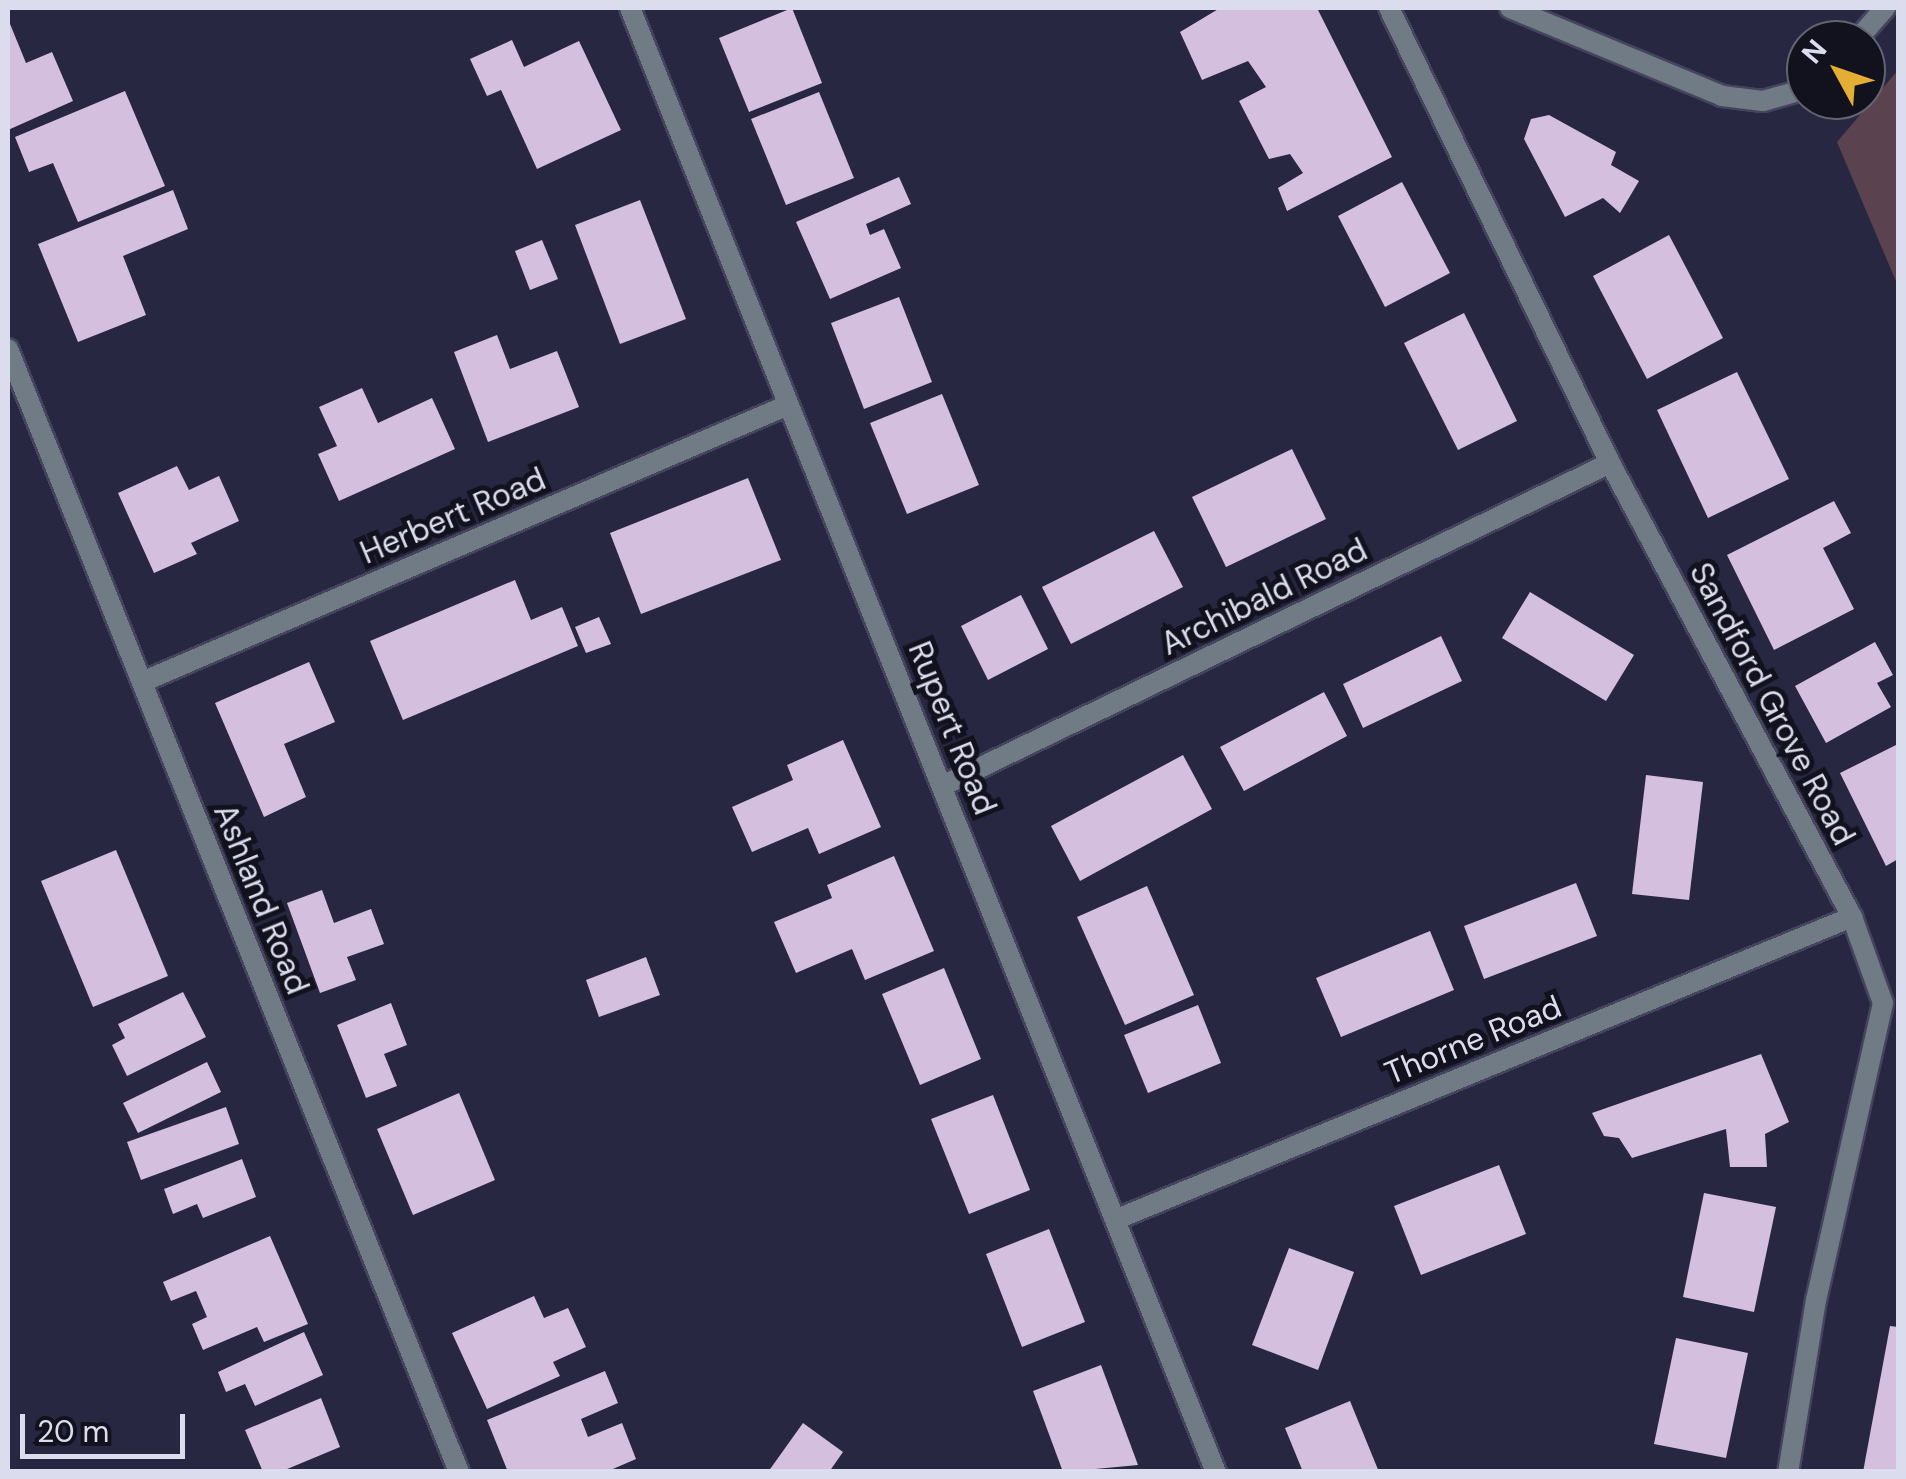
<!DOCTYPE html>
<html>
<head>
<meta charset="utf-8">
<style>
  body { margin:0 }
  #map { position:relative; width:1906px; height:1479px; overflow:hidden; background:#272741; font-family:"DM Sans",sans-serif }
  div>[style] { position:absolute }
  .green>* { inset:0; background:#5a424e }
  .building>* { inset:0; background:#d5bfdf }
  .roads { filter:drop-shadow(2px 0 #44445d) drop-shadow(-2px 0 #44445d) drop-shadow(0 2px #44445d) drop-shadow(0 -2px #44445d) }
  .minor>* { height:20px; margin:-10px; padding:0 10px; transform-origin:10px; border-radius:10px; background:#707b86 }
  span { translate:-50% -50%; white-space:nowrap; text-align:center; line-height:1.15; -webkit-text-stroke:10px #11121d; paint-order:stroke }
  .street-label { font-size:32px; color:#dbdcee }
  .frame { position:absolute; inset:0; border:10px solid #dbdcee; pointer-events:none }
  .north { position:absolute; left:1786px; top:20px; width:100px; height:100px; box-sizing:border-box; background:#11121d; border:2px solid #626371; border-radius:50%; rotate:310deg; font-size:28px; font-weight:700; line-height:40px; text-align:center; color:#dbdcee }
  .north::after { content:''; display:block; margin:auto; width:35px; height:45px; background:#e4ae35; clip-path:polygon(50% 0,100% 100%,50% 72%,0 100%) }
  .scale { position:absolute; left:20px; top:1414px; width:165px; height:45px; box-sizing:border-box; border:5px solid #dbdcee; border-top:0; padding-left:12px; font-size:30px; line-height:35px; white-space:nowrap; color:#dbdcee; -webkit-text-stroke:8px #11121d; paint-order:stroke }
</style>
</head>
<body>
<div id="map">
  <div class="green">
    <i style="clip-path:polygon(1898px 70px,1898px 286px,1837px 142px)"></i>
  </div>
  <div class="building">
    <i style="clip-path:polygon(792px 8px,822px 83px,749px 112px,719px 38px)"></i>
    <i style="clip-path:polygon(1220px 8px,1317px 8px,1392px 157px,1287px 211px,1278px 188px,1303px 173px,1290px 154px,1269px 159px,1239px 101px,1266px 87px,1248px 61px,1202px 80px,1180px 32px)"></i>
    <i style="clip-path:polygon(8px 19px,26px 63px,52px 52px,73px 101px,8px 130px)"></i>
    <i style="clip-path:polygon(512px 40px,524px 67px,579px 41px,621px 130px,537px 169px,501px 90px,487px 96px,470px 59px)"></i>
    <i style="clip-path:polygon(125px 91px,165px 186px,78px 222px,53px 163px,29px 172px,15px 137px)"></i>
    <i style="clip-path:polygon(819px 92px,854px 178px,786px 205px,751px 119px)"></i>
    <i style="clip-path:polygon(1549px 115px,1616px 152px,1611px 165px,1639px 181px,1620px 213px,1603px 198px,1565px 217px,1524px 139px,1531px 119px)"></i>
    <i style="clip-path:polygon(899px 177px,911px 204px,866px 224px,870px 235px,884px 229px,901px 268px,830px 299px,796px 222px)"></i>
    <i style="clip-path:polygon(1402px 182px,1450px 273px,1385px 307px,1338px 216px)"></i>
    <i style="clip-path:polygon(173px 190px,188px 229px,123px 256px,146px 315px,78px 342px,38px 244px)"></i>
    <i style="clip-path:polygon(640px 200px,686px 319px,620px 344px,575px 225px)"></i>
    <i style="clip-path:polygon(1669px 235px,1723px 338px,1647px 379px,1593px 276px)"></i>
    <i style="clip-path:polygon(542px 240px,558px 279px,530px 290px,515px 251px)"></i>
    <i style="clip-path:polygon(899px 297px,932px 382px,864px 409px,831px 323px)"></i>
    <i style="clip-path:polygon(1464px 313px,1517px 421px,1458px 450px,1404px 343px)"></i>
    <i style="clip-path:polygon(497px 335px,510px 369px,557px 351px,579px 407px,488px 442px,454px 352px)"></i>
    <i style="clip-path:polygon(1737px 372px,1789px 479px,1708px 518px,1657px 410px)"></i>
    <i style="clip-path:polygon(362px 388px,378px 423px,432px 398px,455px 449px,339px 501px,318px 454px,337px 446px,319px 407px)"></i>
    <i style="clip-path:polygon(942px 394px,979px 485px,907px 514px,870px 423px)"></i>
    <i style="clip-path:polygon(1292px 449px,1326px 519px,1226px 567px,1192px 497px)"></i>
    <i style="clip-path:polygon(177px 466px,189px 490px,219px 476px,239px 521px,191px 543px,197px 554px,154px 573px,118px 493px)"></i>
    <i style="clip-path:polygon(748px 478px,781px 560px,641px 614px,610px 533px)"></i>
    <i style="clip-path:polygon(1834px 501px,1851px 533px,1823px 548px,1854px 609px,1774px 650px,1727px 555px)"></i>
    <i style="clip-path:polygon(1154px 531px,1183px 587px,1071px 644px,1042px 587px)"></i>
    <i style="clip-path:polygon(515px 580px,531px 620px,562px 607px,578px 646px,403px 720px,370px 641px)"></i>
    <i style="clip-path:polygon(1530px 592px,1634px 655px,1606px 701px,1502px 638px)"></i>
    <i style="clip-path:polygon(1021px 595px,1048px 649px,988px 680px,961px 626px)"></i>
    <i style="clip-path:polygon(599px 617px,611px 644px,586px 653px,575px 627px)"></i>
    <i style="clip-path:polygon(1441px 636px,1462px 681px,1363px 728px,1343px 684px)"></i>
    <i style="clip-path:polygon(1875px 642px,1893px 675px,1877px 683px,1891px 707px,1826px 743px,1795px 686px)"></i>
    <i style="clip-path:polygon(309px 662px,335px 722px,284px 744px,306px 797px,264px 817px,215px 703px)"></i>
    <i style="clip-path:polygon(1324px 692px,1347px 736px,1244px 791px,1220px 747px)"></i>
    <i style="clip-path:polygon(843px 740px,881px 827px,819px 854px,808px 828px,752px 852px,732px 807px,793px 780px,787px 765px)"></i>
    <i style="clip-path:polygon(1898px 744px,1898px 859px,1886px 866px,1840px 773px)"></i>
    <i style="clip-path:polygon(1183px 755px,1212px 809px,1080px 881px,1051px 826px)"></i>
    <i style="clip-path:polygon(1646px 775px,1703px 782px,1689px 900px,1632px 894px)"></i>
    <i style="clip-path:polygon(116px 850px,168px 976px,93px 1007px,41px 881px)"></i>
    <i style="clip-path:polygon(894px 856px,934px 951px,865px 980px,852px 949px,796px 973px,774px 922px,832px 898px,827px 885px)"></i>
    <i style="clip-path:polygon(1576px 883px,1597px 936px,1484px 979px,1464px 926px)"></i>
    <i style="clip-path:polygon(1147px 886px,1194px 995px,1125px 1025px,1077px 917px)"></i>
    <i style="clip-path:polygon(322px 890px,334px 923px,371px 909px,384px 944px,347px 957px,356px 980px,320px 993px,287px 903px)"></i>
    <i style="clip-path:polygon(1430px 931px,1454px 990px,1341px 1037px,1316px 978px)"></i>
    <i style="clip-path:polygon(646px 957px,660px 995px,599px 1017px,586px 980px)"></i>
    <i style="clip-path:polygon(944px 968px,981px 1059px,920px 1085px,882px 994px)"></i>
    <i style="clip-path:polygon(183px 992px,206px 1037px,127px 1076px,112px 1045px,125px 1038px,118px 1024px)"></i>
    <i style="clip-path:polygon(391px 1003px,407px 1045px,384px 1054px,397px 1086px,366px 1098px,337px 1025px)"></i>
    <i style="clip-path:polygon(1198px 1005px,1221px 1063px,1148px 1093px,1124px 1035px)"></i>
    <i style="clip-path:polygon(1761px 1054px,1789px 1122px,1765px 1134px,1767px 1167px,1730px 1167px,1726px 1129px,1632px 1158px,1619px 1138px,1604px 1136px,1592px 1113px)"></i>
    <i style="clip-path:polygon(207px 1062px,221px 1092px,138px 1133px,123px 1103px)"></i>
    <i style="clip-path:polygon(459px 1093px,495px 1180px,413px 1215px,377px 1129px)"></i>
    <i style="clip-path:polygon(993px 1095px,1030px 1190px,969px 1214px,931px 1119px)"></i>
    <i style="clip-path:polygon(226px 1107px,239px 1144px,141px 1180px,127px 1142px)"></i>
    <i style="clip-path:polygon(242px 1159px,256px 1197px,203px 1218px,197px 1204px,173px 1214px,164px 1189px)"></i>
    <i style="clip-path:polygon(1499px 1165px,1526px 1234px,1421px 1275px,1394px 1206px)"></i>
    <i style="clip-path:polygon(1704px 1193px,1776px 1207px,1754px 1312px,1683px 1297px)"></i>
    <i style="clip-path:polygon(1049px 1229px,1085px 1322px,1022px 1347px,986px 1254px)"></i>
    <i style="clip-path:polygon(270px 1236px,308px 1324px,264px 1342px,257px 1327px,203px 1350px,192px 1324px,207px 1317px,196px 1291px,171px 1301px,163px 1282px)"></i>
    <i style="clip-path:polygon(1289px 1248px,1354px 1272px,1318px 1370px,1252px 1345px)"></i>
    <i style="clip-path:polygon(534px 1296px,544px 1318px,568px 1308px,586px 1347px,553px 1362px,560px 1376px,487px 1409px,452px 1333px)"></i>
    <i style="clip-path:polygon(1890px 1326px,1898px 1327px,1898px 1472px,1863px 1472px)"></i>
    <i style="clip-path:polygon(304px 1332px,323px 1375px,255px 1406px,245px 1384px,226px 1392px,218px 1372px)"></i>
    <i style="clip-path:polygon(1676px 1338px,1748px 1353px,1726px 1458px,1654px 1444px)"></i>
    <i style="clip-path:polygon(1101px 1365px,1138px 1465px,1063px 1472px,1033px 1391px)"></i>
    <i style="clip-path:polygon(605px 1371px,618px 1403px,581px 1419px,588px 1437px,622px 1423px,636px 1459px,606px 1472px,508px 1472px,487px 1420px)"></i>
    <i style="clip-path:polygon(321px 1398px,340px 1447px,280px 1472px,263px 1472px,245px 1430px)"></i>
    <i style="clip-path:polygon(1350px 1401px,1379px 1472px,1303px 1472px,1285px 1428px)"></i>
    <i style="clip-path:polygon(803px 1423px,843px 1452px,829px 1472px,768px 1472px)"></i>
  </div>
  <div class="roads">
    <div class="minor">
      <i style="left:630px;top:8px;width:1577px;rotate:68.19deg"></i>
      <i style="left:1389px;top:8px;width:506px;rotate:64.09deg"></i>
      <i style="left:1610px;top:463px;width:514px;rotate:61.94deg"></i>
      <i style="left:1852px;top:917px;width:91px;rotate:70.2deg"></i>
      <i style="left:1883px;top:1003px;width:304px;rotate:102.7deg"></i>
      <i style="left:1816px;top:1300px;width:174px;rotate:99.2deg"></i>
      <i style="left:1510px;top:8px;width:230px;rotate:22.5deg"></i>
      <i style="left:1722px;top:96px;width:41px;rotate:7deg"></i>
      <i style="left:1763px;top:101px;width:45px;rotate:-15.6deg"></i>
      <i style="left:1857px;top:40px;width:43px;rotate:-48.8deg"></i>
      <i style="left:8px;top:349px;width:1210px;rotate:68.12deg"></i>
      <i style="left:142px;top:682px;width:703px;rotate:-23.21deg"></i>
      <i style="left:944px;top:785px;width:740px;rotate:-25.8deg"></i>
      <i style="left:1117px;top:1219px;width:795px;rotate:-22.34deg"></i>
    </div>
  </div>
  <div class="street-label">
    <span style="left:453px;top:516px;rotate:-23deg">Herbert Road</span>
    <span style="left:1264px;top:597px;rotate:-26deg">Archibald Road</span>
    <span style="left:1772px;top:704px;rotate:62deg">Sandford Grove Road</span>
    <span style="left:952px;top:728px;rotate:68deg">Rupert Road</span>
    <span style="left:261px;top:899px;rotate:68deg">Ashland Road</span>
    <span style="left:1473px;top:1040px;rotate:-22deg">Thorne Road</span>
  </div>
  <div class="frame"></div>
  <div class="north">N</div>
  <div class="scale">20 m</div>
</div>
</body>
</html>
